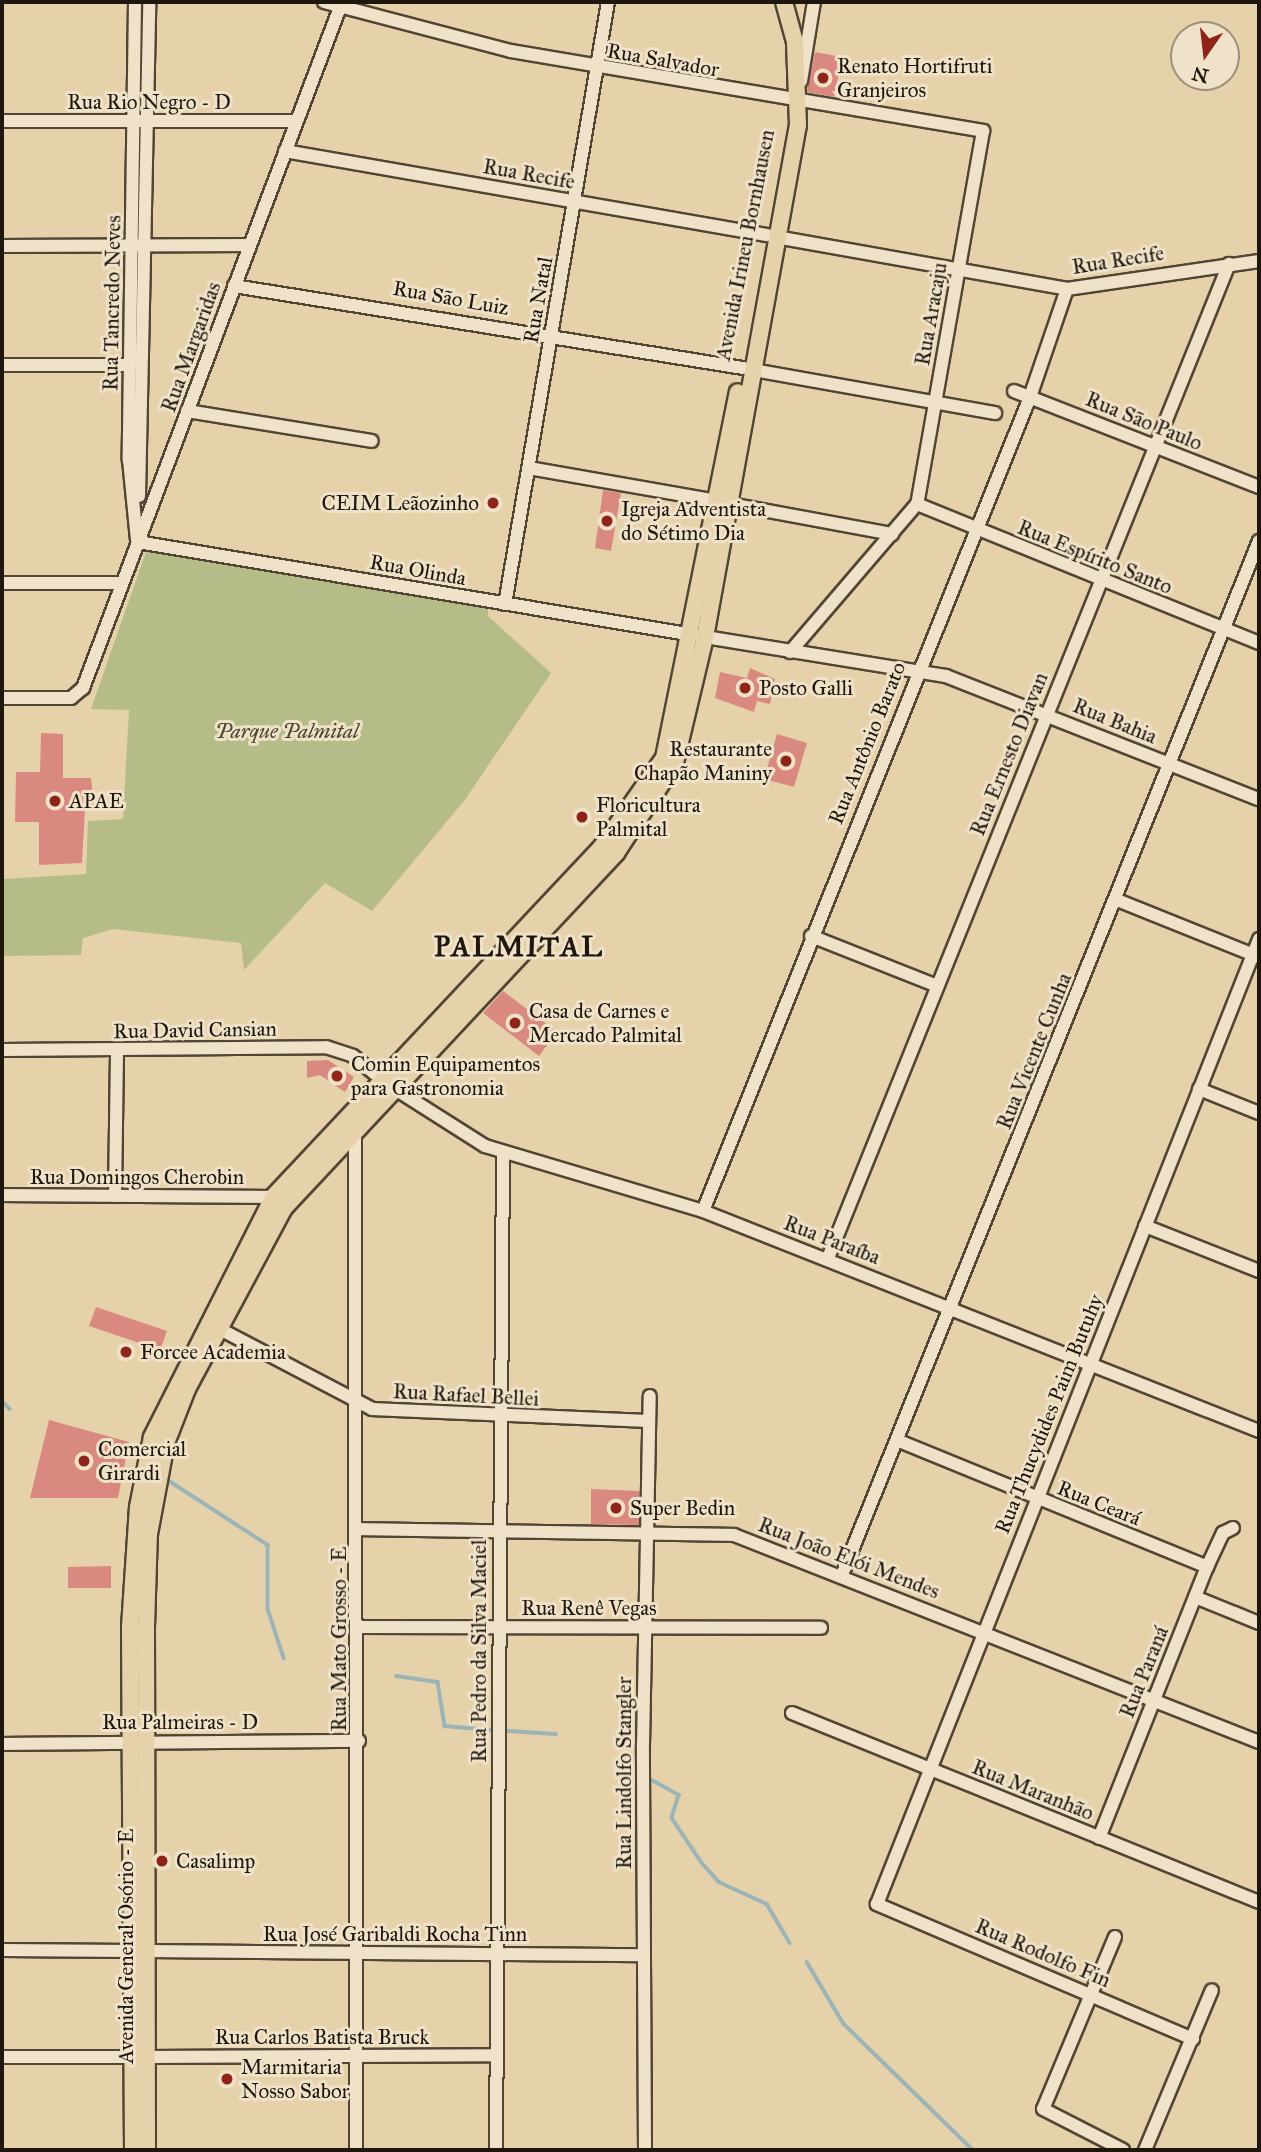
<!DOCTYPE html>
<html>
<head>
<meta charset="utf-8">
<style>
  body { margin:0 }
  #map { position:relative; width:1261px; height:2152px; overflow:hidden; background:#e6d2aa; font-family:"IM FELL Great Primer",serif }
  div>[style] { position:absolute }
  .green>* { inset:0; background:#b5bc88 }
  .stream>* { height:3.5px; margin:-1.75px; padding:0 1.75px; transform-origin:1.75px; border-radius:1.75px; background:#9cb4b5 }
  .building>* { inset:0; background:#d9897f }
  .roads { filter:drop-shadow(2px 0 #514534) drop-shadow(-2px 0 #514534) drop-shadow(0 2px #514534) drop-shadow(0 -2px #514534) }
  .minor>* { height:12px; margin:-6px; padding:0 6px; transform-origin:6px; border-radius:6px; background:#efe2c8 }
  .major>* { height:16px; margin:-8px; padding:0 8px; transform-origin:8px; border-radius:8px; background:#e6d2aa }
  .dots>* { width:19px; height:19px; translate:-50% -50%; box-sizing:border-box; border:4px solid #efe2c8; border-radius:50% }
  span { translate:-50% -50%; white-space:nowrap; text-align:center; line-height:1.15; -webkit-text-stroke:6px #efe2c8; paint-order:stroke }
  .street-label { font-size:21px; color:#1f160d }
  .poi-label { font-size:21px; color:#1f160d }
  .left { translate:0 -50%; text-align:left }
  .right { translate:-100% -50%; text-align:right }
  .park-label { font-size:21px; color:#4c4832; font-style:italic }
  .district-label { font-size:28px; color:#1f160d; font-weight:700; letter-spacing:2px }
  .frame { position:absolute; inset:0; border:4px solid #1f160d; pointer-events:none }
  .north { position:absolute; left:1170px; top:21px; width:70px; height:70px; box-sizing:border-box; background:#efe2c8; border:2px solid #9c907d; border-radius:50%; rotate:194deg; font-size:19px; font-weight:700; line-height:28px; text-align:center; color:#1f160d }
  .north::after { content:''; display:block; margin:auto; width:24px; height:32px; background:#8f2418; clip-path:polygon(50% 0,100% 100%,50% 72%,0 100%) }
</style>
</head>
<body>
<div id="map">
  <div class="green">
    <i style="clip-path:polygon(147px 549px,488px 606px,488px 616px,551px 673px,464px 801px,372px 911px,325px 883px,244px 970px,241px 943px,113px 929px,83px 938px,81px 955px,2px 956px,4px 879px,86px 874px,88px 821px,123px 819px,129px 710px,91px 709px)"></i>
  </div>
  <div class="stream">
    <i style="left:2px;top:1401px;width:11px;rotate:45deg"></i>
    <i style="left:171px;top:1482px;width:116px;rotate:33deg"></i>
    <i style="left:268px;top:1545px;width:64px;rotate:90deg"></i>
    <i style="left:268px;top:1609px;width:52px;rotate:71.9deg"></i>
    <i style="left:396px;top:1676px;width:42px;rotate:8.1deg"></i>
    <i style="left:438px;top:1682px;width:45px;rotate:81deg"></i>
    <i style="left:445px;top:1726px;width:46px;rotate:5deg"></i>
    <i style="left:507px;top:1731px;width:49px;rotate:3.5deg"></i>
    <i style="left:652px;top:1780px;width:31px;rotate:29deg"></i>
    <i style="left:679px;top:1795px;width:24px;rotate:107deg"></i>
    <i style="left:672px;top:1818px;width:54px;rotate:56.3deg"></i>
    <i style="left:702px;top:1863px;width:25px;rotate:48deg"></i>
    <i style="left:719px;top:1882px;width:53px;rotate:24.6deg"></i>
    <i style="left:767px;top:1904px;width:45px;rotate:59.5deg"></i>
    <i style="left:807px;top:1962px;width:72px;rotate:59.2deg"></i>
    <i style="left:844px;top:2024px;width:180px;rotate:44.3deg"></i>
  </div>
  <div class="building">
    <i style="clip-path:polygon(815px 52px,842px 57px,834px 97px,807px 92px)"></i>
    <i style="clip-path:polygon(603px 490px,621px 493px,611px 551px,595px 548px)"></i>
    <i style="clip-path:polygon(750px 668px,775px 679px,770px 704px,757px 701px,754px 712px,715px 698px,720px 672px,747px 678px)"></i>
    <i style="clip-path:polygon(41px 733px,63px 734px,63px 778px,91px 778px,94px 808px,85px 808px,82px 863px,39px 865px,39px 822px,15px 822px,16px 772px,40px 772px)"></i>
    <i style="clip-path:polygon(777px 734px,807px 743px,794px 787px,764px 779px)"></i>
    <i style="clip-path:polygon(503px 991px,557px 1032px,539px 1056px,483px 1013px)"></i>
    <i style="clip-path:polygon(328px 1060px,354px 1077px,345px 1092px,320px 1075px,307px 1078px,307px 1061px)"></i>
    <i style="clip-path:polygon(96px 1307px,167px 1331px,160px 1350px,89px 1326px)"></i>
    <i style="clip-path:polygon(49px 1420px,129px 1442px,118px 1498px,30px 1498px)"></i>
    <i style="clip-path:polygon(591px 1489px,639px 1491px,639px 1525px,591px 1524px)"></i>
    <i style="clip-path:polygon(111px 1566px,111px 1588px,68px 1588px,68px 1567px)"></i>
  </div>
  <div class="roads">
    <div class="minor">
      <i style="left:135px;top:2px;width:458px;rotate:90.8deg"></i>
      <i style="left:129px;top:460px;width:80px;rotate:84.3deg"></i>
      <i style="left:324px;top:2px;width:193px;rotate:14.7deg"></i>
      <i style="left:511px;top:51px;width:479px;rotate:9.6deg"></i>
      <i style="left:983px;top:131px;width:379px;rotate:100deg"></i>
      <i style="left:801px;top:81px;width:80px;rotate:-80.7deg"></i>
      <i style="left:2px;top:121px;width:294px"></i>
      <i style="left:285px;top:151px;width:490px;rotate:9.9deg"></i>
      <i style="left:776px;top:237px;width:296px;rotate:10.1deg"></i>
      <i style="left:1067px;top:289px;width:194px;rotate:-8.3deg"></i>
      <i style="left:2px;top:246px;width:248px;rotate:-0.2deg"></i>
      <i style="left:234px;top:286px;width:516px;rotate:9.15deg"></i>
      <i style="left:2px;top:365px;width:128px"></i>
      <i style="left:753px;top:370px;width:246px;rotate:10.1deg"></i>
      <i style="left:1014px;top:391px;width:263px;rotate:21.4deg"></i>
      <i style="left:187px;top:411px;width:187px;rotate:9.2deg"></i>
      <i style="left:529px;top:468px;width:192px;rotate:9.9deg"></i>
      <i style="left:139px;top:496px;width:494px;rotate:-88.8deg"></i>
      <i style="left:730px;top:504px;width:165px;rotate:10.5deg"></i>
      <i style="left:917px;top:504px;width:369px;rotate:22.1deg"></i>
      <i style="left:138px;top:542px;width:563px;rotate:9.51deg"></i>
      <i style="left:2px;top:583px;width:120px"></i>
      <i style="left:505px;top:604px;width:611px;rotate:-80.29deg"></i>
      <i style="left:705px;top:637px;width:244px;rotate:9.2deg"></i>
      <i style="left:946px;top:676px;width:336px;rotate:21.5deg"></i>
      <i style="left:790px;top:652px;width:195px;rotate:-49.4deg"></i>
      <i style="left:2px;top:698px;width:69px"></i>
      <i style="left:71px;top:698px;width:16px;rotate:-40deg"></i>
      <i style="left:83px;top:688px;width:733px;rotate:-69.32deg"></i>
      <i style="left:1117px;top:900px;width:153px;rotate:21.9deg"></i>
      <i style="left:811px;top:936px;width:136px;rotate:21.6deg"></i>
      <i style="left:2px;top:1050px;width:324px;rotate:-0.5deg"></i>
      <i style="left:326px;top:1047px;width:28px;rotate:18deg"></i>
      <i style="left:353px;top:1056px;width:33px;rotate:39deg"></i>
      <i style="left:392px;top:1087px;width:110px;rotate:32.4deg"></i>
      <i style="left:485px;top:1146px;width:227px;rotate:16.6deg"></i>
      <i style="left:703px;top:1211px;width:598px;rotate:21.59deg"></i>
      <i style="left:1199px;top:1089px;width:65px;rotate:21.8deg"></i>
      <i style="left:355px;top:1129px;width:1021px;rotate:89.94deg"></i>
      <i style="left:2px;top:1195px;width:271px;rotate:0.4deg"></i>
      <i style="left:115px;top:1196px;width:146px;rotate:-89.2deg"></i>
      <i style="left:703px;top:1211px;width:877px;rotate:-68.11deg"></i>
      <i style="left:1030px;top:397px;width:114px;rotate:-71.1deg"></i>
      <i style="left:1145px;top:1226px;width:123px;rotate:21.5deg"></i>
      <i style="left:828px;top:1258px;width:1072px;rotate:-68.03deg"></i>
      <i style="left:218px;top:1328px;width:174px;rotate:27.7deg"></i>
      <i style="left:372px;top:1409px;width:276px;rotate:2.5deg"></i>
      <i style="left:899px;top:1441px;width:333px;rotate:22.2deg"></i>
      <i style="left:358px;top:1529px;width:376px;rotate:0.9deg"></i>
      <i style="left:734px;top:1535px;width:564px;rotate:21.52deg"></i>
      <i style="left:842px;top:1575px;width:1115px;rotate:-68.04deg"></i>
      <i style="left:1195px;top:1597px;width:69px;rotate:22.1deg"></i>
      <i style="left:356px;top:1627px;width:465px;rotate:0.1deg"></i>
      <i style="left:792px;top:1713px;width:504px;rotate:22.03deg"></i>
      <i style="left:2px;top:1744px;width:357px;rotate:-0.5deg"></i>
      <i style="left:1099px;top:1838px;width:292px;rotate:-68.3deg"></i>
      <i style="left:1207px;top:1567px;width:38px;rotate:-65deg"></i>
      <i style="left:1223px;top:1533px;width:11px;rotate:-27deg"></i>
      <i style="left:1115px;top:1937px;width:186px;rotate:112.7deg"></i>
      <i style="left:1043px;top:2109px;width:90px;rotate:27.1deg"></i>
      <i style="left:2px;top:1950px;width:131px;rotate:0.4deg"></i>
      <i style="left:147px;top:1951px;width:497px;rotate:0.5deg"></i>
      <i style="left:1193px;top:2039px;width:344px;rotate:-156.9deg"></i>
      <i style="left:877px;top:1904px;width:1038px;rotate:-68.4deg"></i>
      <i style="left:2px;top:2057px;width:131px"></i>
      <i style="left:147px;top:2057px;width:350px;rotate:-0.3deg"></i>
      <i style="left:496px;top:2150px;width:997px;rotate:-89.6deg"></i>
      <i style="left:645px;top:2150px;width:405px;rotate:-90.3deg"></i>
      <i style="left:643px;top:1745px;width:349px;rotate:-88.9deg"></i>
      <i style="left:1145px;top:2150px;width:173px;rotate:-67.3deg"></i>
    </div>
    <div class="major">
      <i style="left:133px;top:2150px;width:523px;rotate:-90.33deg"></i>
      <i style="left:130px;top:1627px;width:120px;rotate:-86.2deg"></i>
      <i style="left:138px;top:1507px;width:71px;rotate:-78.7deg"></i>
      <i style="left:152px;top:1437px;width:269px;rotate:-63.2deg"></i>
      <i style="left:273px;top:1197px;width:482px;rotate:-46.8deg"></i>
      <i style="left:603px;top:845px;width:106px;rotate:-55deg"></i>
      <i style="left:664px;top:758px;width:373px;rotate:-78.6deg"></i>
      <i style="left:147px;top:2150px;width:523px;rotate:-90.11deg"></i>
      <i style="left:146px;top:1627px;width:93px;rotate:-88.2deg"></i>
      <i style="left:149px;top:1534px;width:93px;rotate:-79.4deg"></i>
      <i style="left:166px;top:1443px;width:58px;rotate:-68.7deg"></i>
      <i style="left:187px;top:1389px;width:205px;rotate:-61.8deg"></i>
      <i style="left:284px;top:1208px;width:486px;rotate:-46.9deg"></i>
      <i style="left:616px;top:853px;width:108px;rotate:-56.8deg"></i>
      <i style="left:675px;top:763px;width:130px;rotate:-76.6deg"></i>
      <i style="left:705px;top:637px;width:520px;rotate:-79.71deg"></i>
      <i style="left:798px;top:125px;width:83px;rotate:-92.1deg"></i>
      <i style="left:795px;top:42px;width:41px;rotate:-105.4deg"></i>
    </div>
  </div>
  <div class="dots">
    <i style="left:823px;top:78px;background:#8f2418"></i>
    <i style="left:493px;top:503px;background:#8f2418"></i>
    <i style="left:607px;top:521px;background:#8f2418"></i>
    <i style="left:745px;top:688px;background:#8f2418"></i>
    <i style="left:786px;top:761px;background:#8f2418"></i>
    <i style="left:55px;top:801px;background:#8f2418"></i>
    <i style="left:582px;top:817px;background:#8f2418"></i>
    <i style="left:515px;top:1023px;background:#8f2418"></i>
    <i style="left:337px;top:1076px;background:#8f2418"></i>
    <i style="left:126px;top:1352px;background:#8f2418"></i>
    <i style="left:84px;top:1461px;background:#8f2418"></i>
    <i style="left:616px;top:1508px;background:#8f2418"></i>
    <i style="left:162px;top:1861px;background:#8f2418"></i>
    <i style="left:227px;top:2079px;background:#8f2418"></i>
  </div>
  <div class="street-label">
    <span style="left:663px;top:60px;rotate:10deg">Rua Salvador</span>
    <span style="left:149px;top:102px">Rua Rio Negro - D</span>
    <span style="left:529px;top:174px;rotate:10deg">Rua Recife</span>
    <span style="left:745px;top:245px;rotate:-79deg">Avenida Irineu Bornhausen</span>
    <span style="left:1118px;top:260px;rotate:-9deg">Rua Recife</span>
    <span style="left:451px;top:298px;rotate:10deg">Rua São Luiz</span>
    <span style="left:538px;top:300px;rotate:-80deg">Rua Natal</span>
    <span style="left:112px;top:303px;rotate:-89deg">Rua Tancredo Neves</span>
    <span style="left:931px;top:314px;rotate:-80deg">Rua Aracaju</span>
    <span style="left:191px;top:347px;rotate:-70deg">Rua Margaridas</span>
    <span style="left:1144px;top:421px;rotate:22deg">Rua São Paulo</span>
    <span style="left:1095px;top:557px;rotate:22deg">Rua Espírito Santo</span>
    <span style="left:418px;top:570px;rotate:10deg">Rua Olinda</span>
    <span style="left:1115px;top:721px;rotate:22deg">Rua Bahia</span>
    <span style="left:867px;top:743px;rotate:-68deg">Rua Antônio Barato</span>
    <span style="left:1009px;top:754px;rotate:-68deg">Rua Ernesto Diavan</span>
    <span style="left:195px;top:1030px;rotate:-1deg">Rua David Cansian</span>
    <span style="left:1034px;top:1051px;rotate:-68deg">Rua Vicente Cunha</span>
    <span style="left:137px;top:1177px">Rua Domingos Cherobin</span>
    <span style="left:832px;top:1240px;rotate:21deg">Rua Paraíba</span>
    <span style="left:466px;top:1395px;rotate:3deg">Rua Rafael Bellei</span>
    <span style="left:1049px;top:1414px;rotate:-68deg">Rua Thucydides Paim Butuhy</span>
    <span style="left:1099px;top:1503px;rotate:22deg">Rua Ceará</span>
    <span style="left:849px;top:1558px;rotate:21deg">Rua João Elói Mendes</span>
    <span style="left:589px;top:1608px">Rua Renê Vegas</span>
    <span style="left:339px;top:1639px;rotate:-90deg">Rua Mato Grosso - E</span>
    <span style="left:479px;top:1651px;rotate:-90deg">Rua Pedro da Silva Maciel</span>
    <span style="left:1144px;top:1672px;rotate:-68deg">Rua Paraná</span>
    <span style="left:180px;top:1722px">Rua Palmeiras - D</span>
    <span style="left:624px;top:1773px;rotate:-90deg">Rua Lindolfo Stangler</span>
    <span style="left:1033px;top:1790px;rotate:22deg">Rua Maranhão</span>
    <span style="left:395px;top:1934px">Rua José Garibaldi Rocha Tinn</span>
    <span style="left:126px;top:1946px;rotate:-90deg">Avenida General Osório - E</span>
    <span style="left:1043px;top:1953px;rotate:23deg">Rua Rodolfo Fin</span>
    <span style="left:322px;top:2037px">Rua Carlos Batista Bruck</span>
  </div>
  <div class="poi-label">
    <span class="left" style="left:837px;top:78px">Renato Hortifruti<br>Granjeiros</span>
    <span class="right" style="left:479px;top:503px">CEIM Leãozinho</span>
    <span class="left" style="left:621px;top:521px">Igreja Adventista<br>do Sétimo Dia</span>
    <span class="left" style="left:759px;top:688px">Posto Galli</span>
    <span class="right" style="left:772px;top:761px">Restaurante<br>Chapão Maniny</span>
    <span class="left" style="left:69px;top:801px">APAE</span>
    <span class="left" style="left:596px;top:817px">Floricultura<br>Palmital</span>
    <span class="left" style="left:529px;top:1023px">Casa de Carnes e<br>Mercado Palmital</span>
    <span class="left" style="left:351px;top:1076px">Comin Equipamentos<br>para Gastronomia</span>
    <span class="left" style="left:140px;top:1352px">Forcee Academia</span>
    <span class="left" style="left:98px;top:1461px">Comercial<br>Girardi</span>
    <span class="left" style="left:630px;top:1508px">Super Bedin</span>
    <span class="left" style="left:176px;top:1861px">Casalimp</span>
    <span class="left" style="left:241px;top:2079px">Marmitaria<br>Nosso Sabor</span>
  </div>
  <div class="park-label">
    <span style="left:287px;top:731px">Parque Palmital</span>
  </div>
  <div class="district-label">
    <span style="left:519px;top:947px">PALMITAL</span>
  </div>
  <div class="frame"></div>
  <div class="north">N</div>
</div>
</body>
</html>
